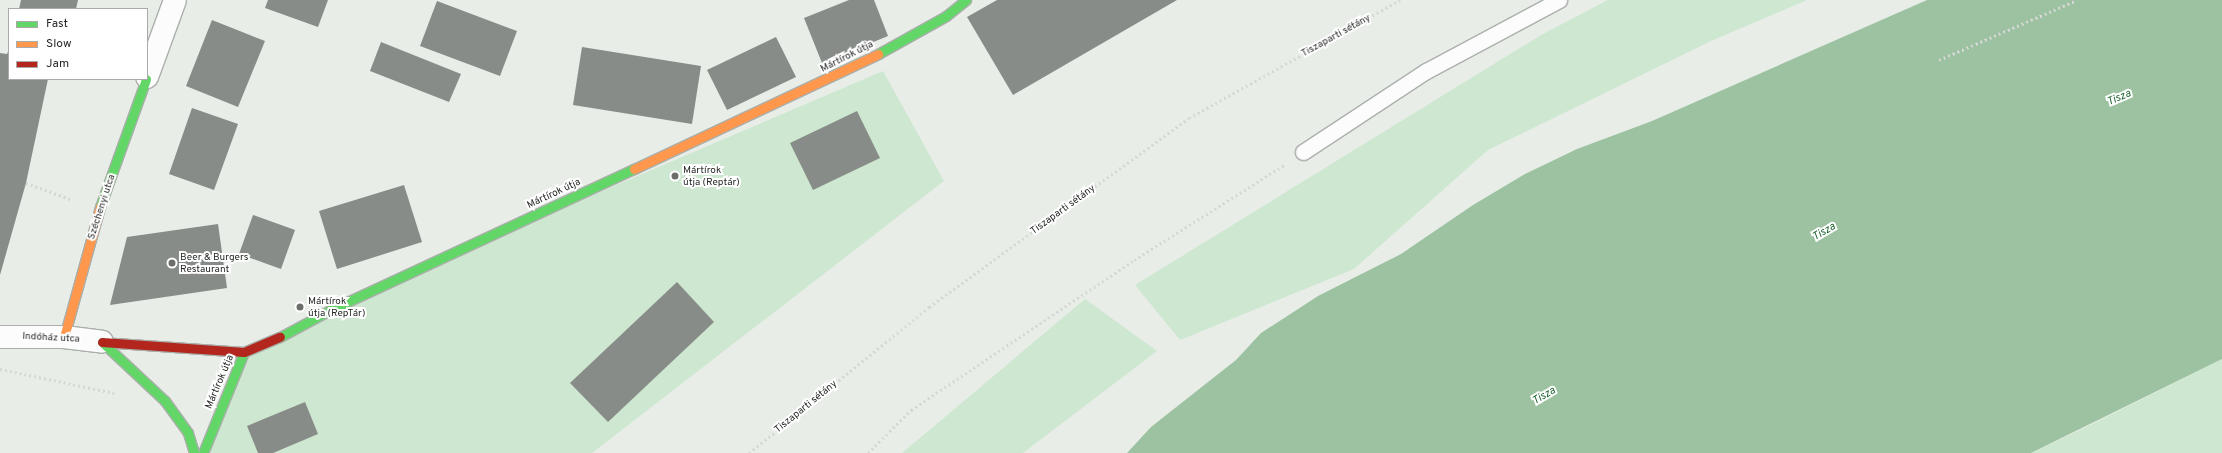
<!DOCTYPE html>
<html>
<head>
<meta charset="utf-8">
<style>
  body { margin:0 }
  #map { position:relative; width:2222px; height:453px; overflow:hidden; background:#e8ede8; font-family:Overpass,sans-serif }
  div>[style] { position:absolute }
  .green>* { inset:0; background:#cee7d0 }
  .water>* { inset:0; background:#9dc2a1 }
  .building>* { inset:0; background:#888c88 }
  .path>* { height:2.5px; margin-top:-1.25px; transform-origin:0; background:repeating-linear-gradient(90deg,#d6d8d6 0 2px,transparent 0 5px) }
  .roads { filter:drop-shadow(1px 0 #abafab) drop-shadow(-1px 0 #abafab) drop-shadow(0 1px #abafab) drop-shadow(0 -1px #abafab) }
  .lane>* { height:15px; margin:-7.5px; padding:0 7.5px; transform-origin:7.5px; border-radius:7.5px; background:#fcfcfc }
  .street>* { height:22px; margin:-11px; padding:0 11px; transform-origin:11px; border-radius:11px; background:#fcfcfc }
  .fast>* { height:9px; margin:-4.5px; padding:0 4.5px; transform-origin:4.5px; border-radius:4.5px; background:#63d668 }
  .slow>* { height:9px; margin:-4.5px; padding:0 4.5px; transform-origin:4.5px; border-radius:4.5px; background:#ff974d }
  .jam>* { height:9px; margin:-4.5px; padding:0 4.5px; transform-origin:4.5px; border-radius:4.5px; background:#b3261e }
  .dots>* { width:11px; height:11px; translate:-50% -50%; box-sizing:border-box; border:2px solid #fff; border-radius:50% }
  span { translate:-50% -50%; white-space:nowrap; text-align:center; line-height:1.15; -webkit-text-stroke:4px #fff; paint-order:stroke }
  .street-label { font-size:10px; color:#272a27 }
  .poi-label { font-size:10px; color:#272a27 }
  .left { translate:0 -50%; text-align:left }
  .water-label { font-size:11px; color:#1c652d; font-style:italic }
  .legend { position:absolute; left:8px; top:8px; width:140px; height:72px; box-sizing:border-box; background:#fff; border:1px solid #a9aaa9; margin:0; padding:5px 7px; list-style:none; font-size:12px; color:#272a27 }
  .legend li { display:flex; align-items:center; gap:8px; height:20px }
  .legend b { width:20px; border:1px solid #a9aaa9 }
</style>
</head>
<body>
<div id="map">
  <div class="green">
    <i style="clip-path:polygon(1608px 0,1807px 0,1711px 41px,1488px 150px,1354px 269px,1180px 340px,1135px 285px,1541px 35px)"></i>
    <i style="clip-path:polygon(883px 71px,944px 181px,592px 453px,203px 453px,244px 352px,413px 272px)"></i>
    <i style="clip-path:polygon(1085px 299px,1157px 351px,1023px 453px,902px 453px)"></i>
    <i style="clip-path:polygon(2222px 359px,2222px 453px,2031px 453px,2072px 434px)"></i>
  </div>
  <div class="water">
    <i style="clip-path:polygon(1927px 0,2222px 0,2222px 359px,2031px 453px,1127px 453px,1151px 427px,1236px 360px,1261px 333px,1318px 296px,1401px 254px,1473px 205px,1525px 174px,1577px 149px,1652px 121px)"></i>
  </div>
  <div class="building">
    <i style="clip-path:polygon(21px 0,78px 0,76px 9px,19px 9px)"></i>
    <i style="clip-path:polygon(268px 0,328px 0,318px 27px,265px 8px)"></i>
    <i style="clip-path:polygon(849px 0,874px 0,888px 36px,822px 63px,804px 18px)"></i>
    <i style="clip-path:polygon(997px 0,1177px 0,1013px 95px,967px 17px)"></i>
    <i style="clip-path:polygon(437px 1px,517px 31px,500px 76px,420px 46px)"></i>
    <i style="clip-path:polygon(212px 20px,265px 41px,238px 107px,186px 86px)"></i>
    <i style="clip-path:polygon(776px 37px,796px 77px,727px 110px,707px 70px)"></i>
    <i style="clip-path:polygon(381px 42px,461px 74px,449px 102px,370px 71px)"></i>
    <i style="clip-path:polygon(582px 47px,701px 66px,692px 124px,573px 105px)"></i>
    <i style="clip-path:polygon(9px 49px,9px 79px,48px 79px,26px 183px,0 275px,0 53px,7px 54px)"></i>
    <i style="clip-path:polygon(192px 108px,238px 124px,214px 190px,169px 174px)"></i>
    <i style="clip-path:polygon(857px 111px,880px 158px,813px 190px,790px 143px)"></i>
    <i style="clip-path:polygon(404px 185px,422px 242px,337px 269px,319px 211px)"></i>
    <i style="clip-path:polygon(253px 215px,295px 230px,281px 269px,239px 254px)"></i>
    <i style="clip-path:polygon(218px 224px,227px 288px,110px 305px,127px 237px)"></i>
    <i style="clip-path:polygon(677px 282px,714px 322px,608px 422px,570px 383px)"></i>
    <i style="clip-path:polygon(305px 402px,318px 434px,273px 453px,258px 453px,247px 426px)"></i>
  </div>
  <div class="path">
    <i style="left:1939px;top:60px;width:150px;rotate:-23.5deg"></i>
    <i style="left:26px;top:183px;width:50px;rotate:19.9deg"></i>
    <i style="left:0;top:369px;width:117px;rotate:11.8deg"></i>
    <i style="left:749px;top:453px;width:232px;rotate:-39deg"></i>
    <i style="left:929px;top:307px;width:321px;rotate:-36deg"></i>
    <i style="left:1189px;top:118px;width:242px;rotate:-29.2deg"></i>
    <i style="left:868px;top:453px;width:61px;rotate:-45deg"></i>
    <i style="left:911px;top:410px;width:269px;rotate:-33.9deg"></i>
    <i style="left:1134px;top:260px;width:178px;rotate:-32.3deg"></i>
  </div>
  <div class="roads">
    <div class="lane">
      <i style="left:1303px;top:152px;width:147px;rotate:-33.4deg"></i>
      <i style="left:1426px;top:71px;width:151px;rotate:-28.1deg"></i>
    </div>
    <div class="street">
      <i style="left:147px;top:77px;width:82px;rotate:-70deg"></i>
      <i style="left:0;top:337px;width:64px"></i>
      <i style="left:64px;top:337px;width:38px;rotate:7deg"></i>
    </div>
    <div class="fast">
      <i style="left:878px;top:54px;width:78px;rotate:-29.2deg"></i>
      <i style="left:946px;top:16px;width:26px;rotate:-39deg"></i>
      <i style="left:100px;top:207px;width:136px;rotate:-70.2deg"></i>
      <i style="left:280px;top:337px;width:59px;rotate:-28.3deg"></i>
      <i style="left:332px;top:309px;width:333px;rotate:-24.9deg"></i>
      <i style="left:102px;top:342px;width:86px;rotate:43.1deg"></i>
      <i style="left:165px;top:401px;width:39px;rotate:54deg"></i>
      <i style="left:188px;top:433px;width:21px;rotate:73deg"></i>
      <i style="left:203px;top:453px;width:109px;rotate:-67.9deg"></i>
    </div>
    <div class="slow">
      <i style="left:634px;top:169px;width:270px;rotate:-25.2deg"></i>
      <i style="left:64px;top:337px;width:135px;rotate:-74.5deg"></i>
    </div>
    <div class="jam">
      <i style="left:102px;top:342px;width:142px;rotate:4deg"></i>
      <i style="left:244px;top:352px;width:39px;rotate:-23deg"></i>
    </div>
  </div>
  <div class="dots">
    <i style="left:675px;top:176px;background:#6b6e6b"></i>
    <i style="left:172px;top:263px;background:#6b6e6b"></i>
    <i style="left:300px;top:307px;background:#6b6e6b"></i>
  </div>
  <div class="street-label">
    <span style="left:1336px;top:36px;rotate:-29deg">Tiszaparti sétány</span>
    <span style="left:847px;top:57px;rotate:-27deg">Mártírok útja</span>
    <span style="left:554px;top:194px;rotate:-25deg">Mártírok útja</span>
    <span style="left:102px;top:207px;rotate:-72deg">Széchenyi utca</span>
    <span style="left:1063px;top:210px;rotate:-36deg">Tiszaparti sétány</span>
    <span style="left:51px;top:338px;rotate:3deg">Indóház utca</span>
    <span style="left:220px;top:382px;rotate:-67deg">Mártírok útja</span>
    <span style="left:806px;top:407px;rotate:-39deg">Tiszaparti sétány</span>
  </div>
  <div class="poi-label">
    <span class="left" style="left:683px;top:176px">Mártírok<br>útja (Reptár)</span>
    <span class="left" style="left:180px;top:263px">Beer &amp; Burgers<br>Restaurant</span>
    <span class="left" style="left:308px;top:307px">Mártírok<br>útja (RepTár)</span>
  </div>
  <div class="water-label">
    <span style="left:2119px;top:98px;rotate:-23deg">Tisza</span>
    <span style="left:1824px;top:232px;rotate:-30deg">Tisza</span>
    <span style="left:1544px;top:396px;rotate:-30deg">Tisza</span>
  </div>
  <ul class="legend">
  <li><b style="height:5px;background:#63d668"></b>Fast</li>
  <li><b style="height:5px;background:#ff974d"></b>Slow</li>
  <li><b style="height:5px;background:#b3261e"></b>Jam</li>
  </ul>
</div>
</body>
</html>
